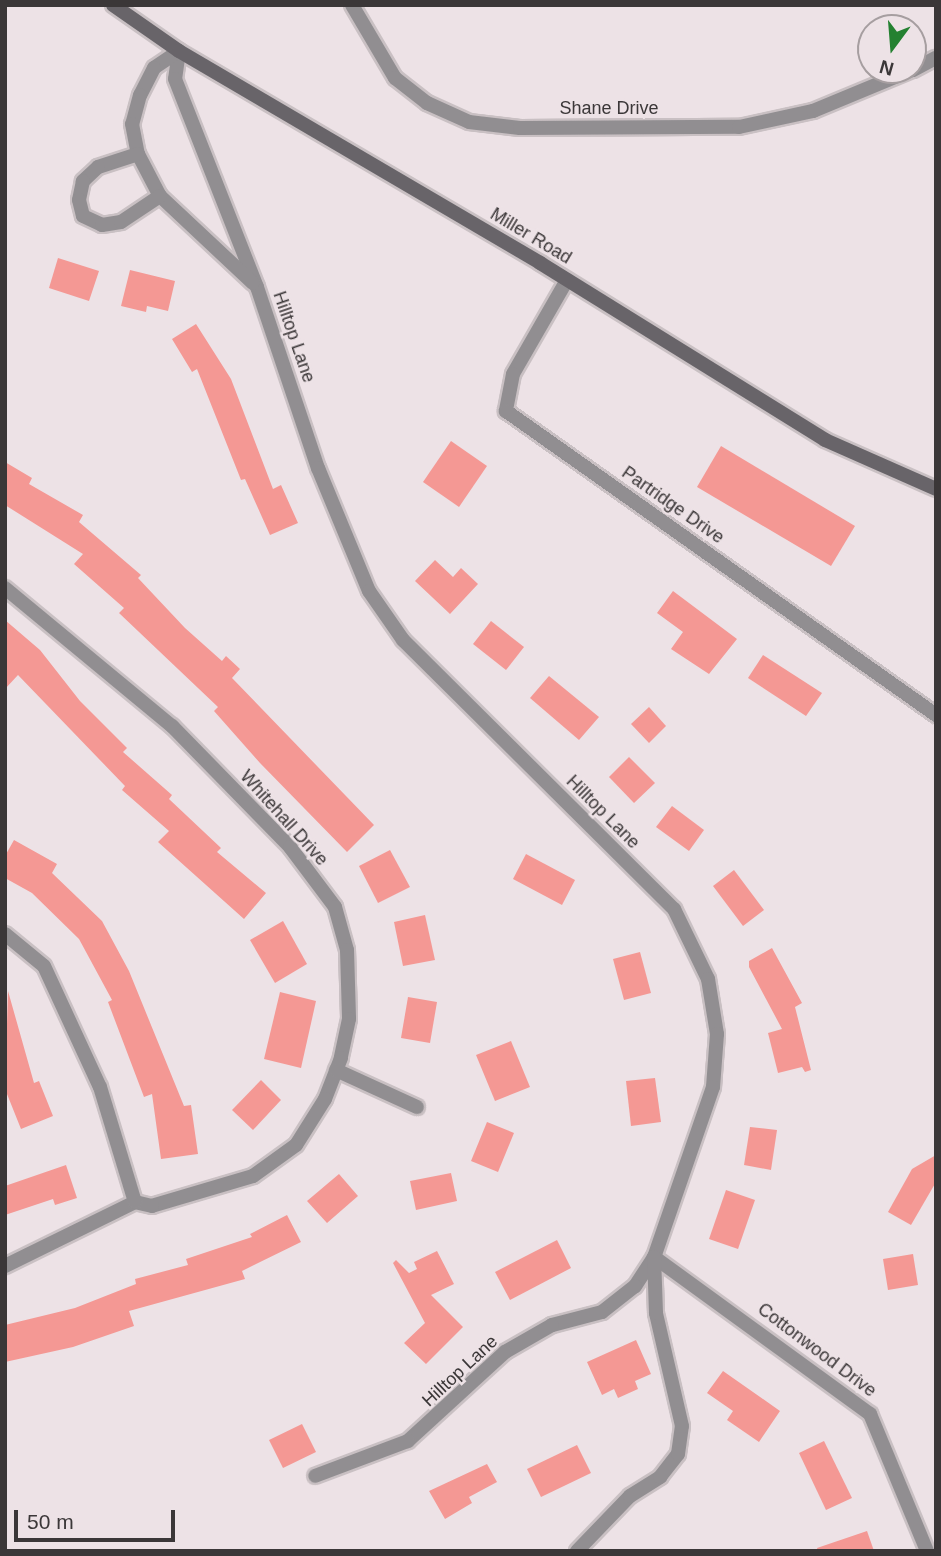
<!DOCTYPE html>
<html>
<head>
<meta charset="utf-8">
<style>
  body { margin:0 }
  #map { position:relative; width:941px; height:1556px; overflow:hidden; background:#ede2e6; font-family:Helvetica,sans-serif }
  div>[style] { position:absolute }
  .building>* { inset:0; background:#f49894 }
  .roads { filter:drop-shadow(2px 0 #c9c0c3) drop-shadow(-2px 0 #c9c0c3) drop-shadow(0 2px #c9c0c3) drop-shadow(0 -2px #c9c0c3) }
  .street>* { height:14px; margin:-7px; padding:0 7px; transform-origin:7px; border-radius:7px; background:#918e91 }
  .secondary>* { height:14px; margin:-7px; padding:0 7px; transform-origin:7px; border-radius:7px; background:#686469 }
  span { translate:-50% -50%; white-space:nowrap; text-align:center; line-height:1.15; -webkit-text-stroke:5px #ede2e6; paint-order:stroke }
  .street-label { font-size:18px; color:#3b3738 }
  .frame { position:absolute; inset:0; border:7px solid #3b3738; pointer-events:none }
  .north { position:absolute; left:857px; top:14px; width:70px; height:70px; box-sizing:border-box; background:#ede2e6; border:2px solid #a69ea0; border-radius:50%; rotate:196deg; font-size:19px; font-weight:700; line-height:28px; text-align:center; color:#3b3738 }
  .north::after { content:''; display:block; margin:auto; width:24px; height:32px; background:#248131; clip-path:polygon(50% 0,100% 100%,50% 72%,0 100%) }
  .scale { position:absolute; left:14px; top:1510px; width:161px; height:32px; box-sizing:border-box; border:4px solid #3b3738; border-top:0; padding-left:9px; font-size:21px; line-height:24px; white-space:nowrap; color:#3b3738; -webkit-text-stroke:5px #ede2e6; paint-order:stroke }
</style>
</head>
<body>
<div id="map">
  <div class="building">
    <i style="clip-path:polygon(58px 258px,99px 271px,89px 301px,49px 288px)"></i>
    <i style="clip-path:polygon(130px 270px,175px 281px,168px 311px,147px 306px,146px 312px,121px 306px)"></i>
    <i style="clip-path:polygon(196px 324px,231px 379px,273px 489px,281px 485px,298px 523px,270px 535px,245px 479px,241px 480px,197px 369px,192px 372px,172px 339px)"></i>
    <i style="clip-path:polygon(451px 441px,487px 466px,459px 507px,423px 482px)"></i>
    <i style="clip-path:polygon(721px 446px,855px 526px,831px 566px,697px 487px)"></i>
    <i style="clip-path:polygon(5px 462px,32px 478px,29px 484px,83px 515px,79px 522px,141px 575px,138px 578px,185px 628px,222px 661px,226px 656px,240px 669px,232px 678px,374px 825px,347px 852px,260px 763px,214px 711px,218px 707px,119px 613px,124px 608px,74px 564px,83px 554px,5px 505px)"></i>
    <i style="clip-path:polygon(435px 560px,453px 577px,461px 568px,478px 584px,450px 614px,415px 581px)"></i>
    <i style="clip-path:polygon(673px 591px,737px 639px,709px 674px,671px 649px,683px 632px,657px 613px)"></i>
    <i style="clip-path:polygon(5px 620px,40px 650px,80px 701px,127px 748px,123px 752px,172px 795px,169px 799px,221px 848px,217px 852px,266px 893px,244px 919px,158px 842px,169px 831px,122px 790px,125px 786px,18px 675px,5px 689px)"></i>
    <i style="clip-path:polygon(491px 621px,524px 647px,506px 670px,473px 644px)"></i>
    <i style="clip-path:polygon(763px 655px,822px 693px,806px 716px,748px 678px)"></i>
    <i style="clip-path:polygon(549px 676px,599px 717px,579px 740px,530px 698px)"></i>
    <i style="clip-path:polygon(649px 707px,666px 726px,649px 743px,631px 724px)"></i>
    <i style="clip-path:polygon(629px 757px,655px 783px,634px 803px,609px 777px)"></i>
    <i style="clip-path:polygon(672px 806px,704px 830px,689px 851px,656px 827px)"></i>
    <i style="clip-path:polygon(14px 840px,57px 864px,52px 873px,102px 921px,129px 971px,184px 1106px,191px 1105px,198px 1154px,161px 1159px,152px 1094px,144px 1097px,108px 1002px,112px 1000px,79px 939px,32px 893px,5px 878px,5px 856px)"></i>
    <i style="clip-path:polygon(390px 850px,410px 887px,378px 903px,359px 866px)"></i>
    <i style="clip-path:polygon(526px 854px,575px 880px,562px 905px,513px 879px)"></i>
    <i style="clip-path:polygon(734px 870px,764px 910px,743px 926px,713px 886px)"></i>
    <i style="clip-path:polygon(425px 915px,435px 960px,403px 966px,394px 922px)"></i>
    <i style="clip-path:polygon(283px 921px,307px 964px,275px 983px,250px 940px)"></i>
    <i style="clip-path:polygon(772px 948px,802px 1003px,795px 1007px,811px 1070px,805px 1072px,802px 1067px,778px 1073px,768px 1033px,782px 1029px,749px 967px,749px 961px)"></i>
    <i style="clip-path:polygon(640px 952px,651px 993px,624px 1000px,613px 959px)"></i>
    <i style="clip-path:polygon(8px 991px,34px 1083px,39px 1081px,53px 1116px,21px 1129px,5px 1089px)"></i>
    <i style="clip-path:polygon(280px 992px,316px 1001px,301px 1068px,264px 1059px)"></i>
    <i style="clip-path:polygon(408px 997px,437px 1002px,430px 1043px,401px 1038px)"></i>
    <i style="clip-path:polygon(511px 1041px,530px 1087px,495px 1101px,476px 1055px)"></i>
    <i style="clip-path:polygon(655px 1078px,661px 1122px,631px 1126px,626px 1081px)"></i>
    <i style="clip-path:polygon(261px 1080px,281px 1100px,253px 1130px,232px 1110px)"></i>
    <i style="clip-path:polygon(487px 1122px,514px 1133px,498px 1172px,471px 1161px)"></i>
    <i style="clip-path:polygon(750px 1127px,777px 1130px,771px 1170px,744px 1165px)"></i>
    <i style="clip-path:polygon(936px 1155px,936px 1182px,911px 1225px,888px 1212px,912px 1169px)"></i>
    <i style="clip-path:polygon(66px 1165px,77px 1198px,55px 1205px,53px 1199px,5px 1215px,5px 1186px)"></i>
    <i style="clip-path:polygon(451px 1173px,457px 1201px,416px 1210px,410px 1181px)"></i>
    <i style="clip-path:polygon(339px 1174px,358px 1196px,327px 1223px,307px 1201px)"></i>
    <i style="clip-path:polygon(726px 1190px,755px 1200px,738px 1249px,709px 1239px)"></i>
    <i style="clip-path:polygon(287px 1215px,301px 1242px,242px 1271px,245px 1279px,129px 1311px,134px 1326px,73px 1347px,5px 1362px,5px 1325px,75px 1308px,136px 1284px,135px 1279px,188px 1265px,186px 1259px,252px 1237px,250px 1234px)"></i>
    <i style="clip-path:polygon(557px 1240px,571px 1268px,510px 1300px,495px 1272px)"></i>
    <i style="clip-path:polygon(437px 1251px,454px 1284px,431px 1295px,463px 1327px,426px 1364px,404px 1343px,425px 1323px,393px 1263px,396px 1260px,409px 1273px,417px 1269px,414px 1262px)"></i>
    <i style="clip-path:polygon(913px 1254px,918px 1285px,888px 1290px,883px 1259px)"></i>
    <i style="clip-path:polygon(636px 1340px,651px 1374px,635px 1381px,638px 1389px,618px 1398px,614px 1389px,602px 1395px,587px 1362px)"></i>
    <i style="clip-path:polygon(723px 1371px,780px 1411px,759px 1442px,727px 1420px,733px 1411px,707px 1393px)"></i>
    <i style="clip-path:polygon(302px 1424px,316px 1452px,283px 1468px,269px 1440px)"></i>
    <i style="clip-path:polygon(824px 1441px,852px 1498px,826px 1510px,799px 1453px)"></i>
    <i style="clip-path:polygon(577px 1445px,591px 1473px,541px 1497px,527px 1469px)"></i>
    <i style="clip-path:polygon(487px 1464px,497px 1482px,469px 1497px,472px 1503px,445px 1519px,429px 1491px)"></i>
    <i style="clip-path:polygon(867px 1531px,874px 1551px,818px 1551px,817px 1548px)"></i>
  </div>
  <div class="roads">
    <div class="street">
      <i style="left:352px;top:5px;width:85px;rotate:59.5deg"></i>
      <i style="left:395px;top:78px;width:41px;rotate:38deg"></i>
      <i style="left:427px;top:103px;width:46px;rotate:24.3deg"></i>
      <i style="left:469px;top:122px;width:51px;rotate:6.7deg"></i>
      <i style="left:520px;top:128px;width:219px;rotate:-0.3deg"></i>
      <i style="left:739px;top:127px;width:76px;rotate:-12.2deg"></i>
      <i style="left:813px;top:111px;width:107px;rotate:-22.5deg"></i>
      <i style="left:179px;top:51px;width:28px;rotate:98deg"></i>
      <i style="left:175px;top:79px;width:224px;rotate:68.5deg"></i>
      <i style="left:257px;top:287px;width:191px;rotate:71.4deg"></i>
      <i style="left:318px;top:468px;width:133px;rotate:67.5deg"></i>
      <i style="left:369px;top:591px;width:60px;rotate:55.2deg"></i>
      <i style="left:403px;top:640px;width:382px;rotate:44.8deg"></i>
      <i style="left:674px;top:909px;width:78px;rotate:64.1deg"></i>
      <i style="left:708px;top:979px;width:56px;rotate:80.7deg"></i>
      <i style="left:717px;top:1034px;width:53px;rotate:94.3deg"></i>
      <i style="left:713px;top:1087px;width:180px;rotate:109.1deg"></i>
      <i style="left:654px;top:1257px;width:35px;rotate:123deg"></i>
      <i style="left:635px;top:1286px;width:42px;rotate:141.8deg"></i>
      <i style="left:602px;top:1312px;width:52px;rotate:165.4deg"></i>
      <i style="left:552px;top:1325px;width:54px;rotate:150.1deg"></i>
      <i style="left:505px;top:1352px;width:132px;rotate:137.5deg"></i>
      <i style="left:408px;top:1441px;width:99px;rotate:159.4deg"></i>
      <i style="left:179px;top:51px;width:30px;rotate:146deg"></i>
      <i style="left:154px;top:68px;width:30px;rotate:117deg"></i>
      <i style="left:140px;top:95px;width:30px;rotate:105deg"></i>
      <i style="left:132px;top:124px;width:31px;rotate:79deg"></i>
      <i style="left:138px;top:154px;width:47px;rotate:62.4deg"></i>
      <i style="left:160px;top:196px;width:127px;rotate:43.1deg"></i>
      <i style="left:913px;top:70px;width:26px;rotate:-28deg"></i>
      <i style="left:138px;top:154px;width:42px;rotate:162deg"></i>
      <i style="left:98px;top:167px;width:21px;rotate:137deg"></i>
      <i style="left:83px;top:181px;width:19px;rotate:102deg"></i>
      <i style="left:79px;top:200px;width:16px;rotate:76deg"></i>
      <i style="left:83px;top:216px;width:21px;rotate:25deg"></i>
      <i style="left:102px;top:225px;width:19px;rotate:-9deg"></i>
      <i style="left:121px;top:222px;width:47px;rotate:-33.7deg"></i>
      <i style="left:567px;top:280px;width:108px;rotate:119.9deg"></i>
      <i style="left:513px;top:374px;width:38px;rotate:101deg"></i>
      <i style="left:506px;top:411px;width:527px;rotate:35.26deg"></i>
      <i style="left:5px;top:588px;width:217px;rotate:39.6deg"></i>
      <i style="left:172px;top:726px;width:169px;rotate:45.7deg"></i>
      <i style="left:290px;top:847px;width:75px;rotate:53.1deg"></i>
      <i style="left:335px;top:907px;width:45px;rotate:74.4deg"></i>
      <i style="left:347px;top:950px;width:69px;rotate:88.3deg"></i>
      <i style="left:349px;top:1019px;width:40px;rotate:102deg"></i>
      <i style="left:341px;top:1058px;width:44px;rotate:111.3deg"></i>
      <i style="left:325px;top:1099px;width:54px;rotate:122.2deg"></i>
      <i style="left:296px;top:1145px;width:53px;rotate:144.2deg"></i>
      <i style="left:253px;top:1176px;width:105px;rotate:163.5deg"></i>
      <i style="left:152px;top:1206px;width:17px;rotate:-167deg"></i>
      <i style="left:135px;top:1202px;width:145px;rotate:153.8deg"></i>
      <i style="left:5px;top:934px;width:50px;rotate:39.4deg"></i>
      <i style="left:44px;top:966px;width:133px;rotate:65.2deg"></i>
      <i style="left:100px;top:1087px;width:120px;rotate:73.1deg"></i>
      <i style="left:336px;top:1070px;width:89px;rotate:24.6deg"></i>
      <i style="left:654px;top:1257px;width:267px;rotate:36deg"></i>
      <i style="left:870px;top:1414px;width:148px;rotate:67.4deg"></i>
      <i style="left:577px;top:1551px;width:76px;rotate:-46.1deg"></i>
      <i style="left:630px;top:1496px;width:36px;rotate:-32deg"></i>
      <i style="left:660px;top:1477px;width:29px;rotate:-52deg"></i>
      <i style="left:678px;top:1454px;width:28px;rotate:-82deg"></i>
      <i style="left:682px;top:1426px;width:116px;rotate:-103deg"></i>
      <i style="left:656px;top:1313px;width:56px;rotate:-92deg"></i>
    </div>
    <div class="secondary">
      <i style="left:113px;top:5px;width:80px;rotate:34.9deg"></i>
      <i style="left:179px;top:51px;width:419px;rotate:30.4deg"></i>
      <i style="left:540px;top:263px;width:335px;rotate:31.8deg"></i>
      <i style="left:825px;top:440px;width:121px;rotate:23.8deg"></i>
    </div>
  </div>
  <div class="street-label">
    <span style="left:609px;top:108px">Shane Drive</span>
    <span style="left:531px;top:236px;rotate:31deg">Miller Road</span>
    <span style="left:294px;top:337px;rotate:71deg">Hilltop Lane</span>
    <span style="left:673px;top:505px;rotate:35deg">Partridge Drive</span>
    <span style="left:603px;top:812px;rotate:45deg">Hilltop Lane</span>
    <span style="left:284px;top:818px;rotate:48deg">Whitehall Drive</span>
    <span style="left:817px;top:1350px;rotate:37deg">Cottonwood Drive</span>
    <span style="left:460px;top:1371px;rotate:-43deg">Hilltop Lane</span>
  </div>
  <div class="frame"></div>
  <div class="north">N</div>
  <div class="scale">50 m</div>
</div>
</body>
</html>
